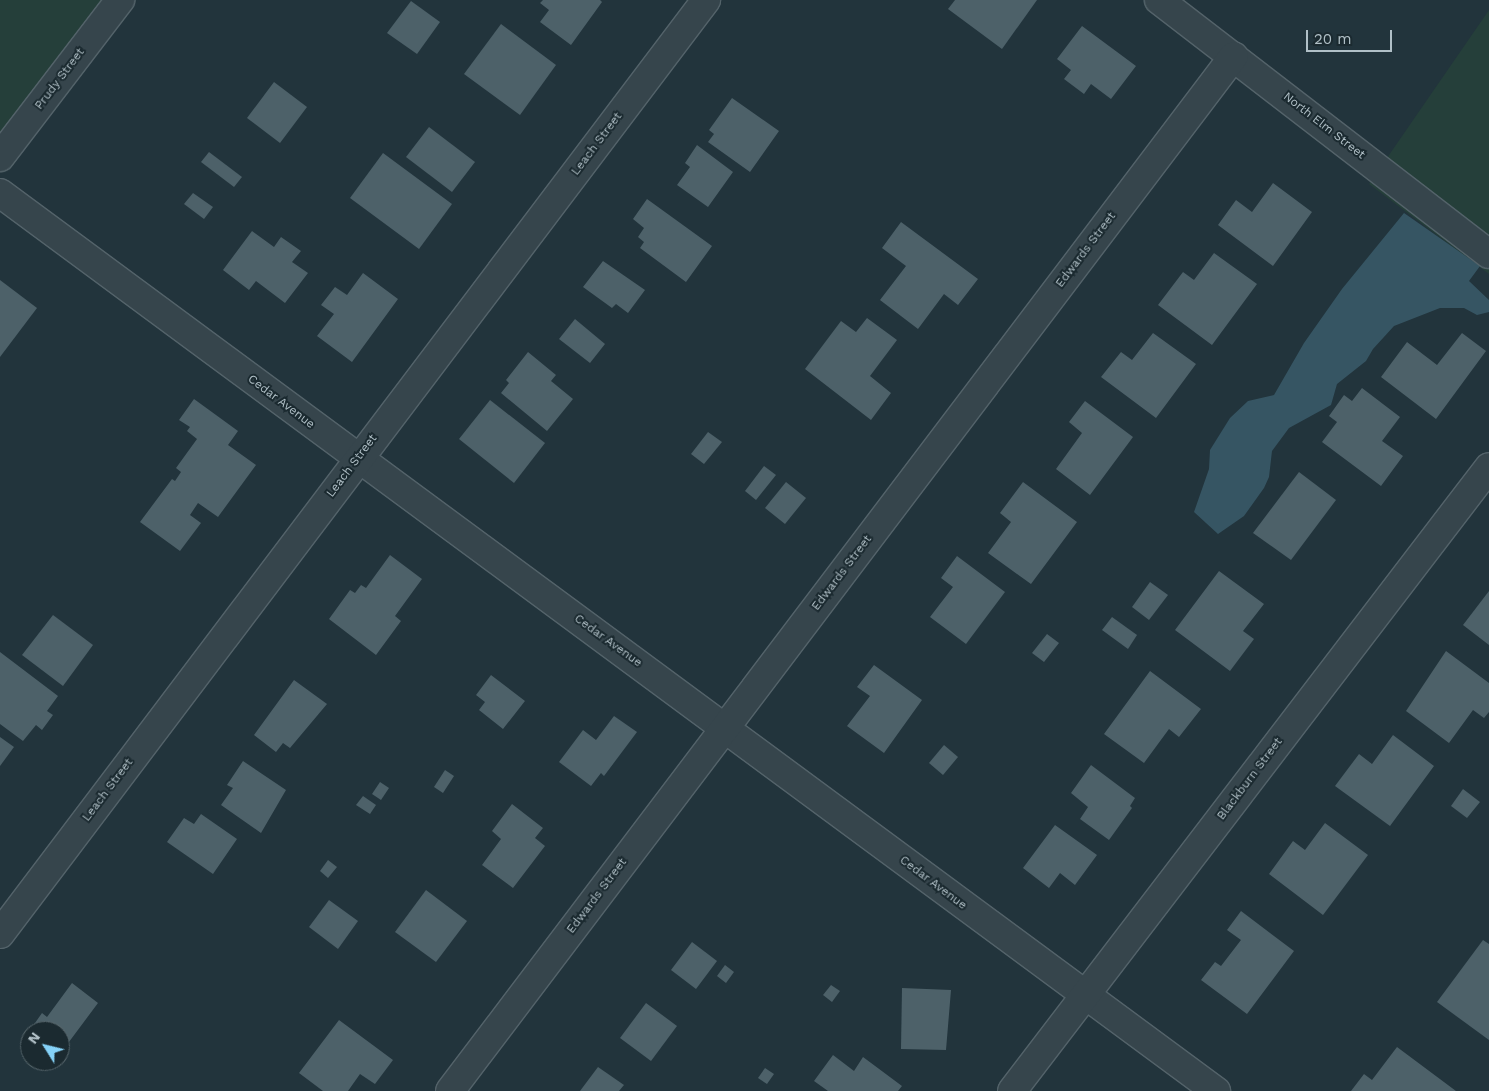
<!DOCTYPE html>
<html>
<head>
<meta charset="utf-8">
<style>
  body { margin:0 }
  #map { position:relative; width:1489px; height:1091px; overflow:hidden; background:#22343c; font-family:"Work Sans",sans-serif }
  div>[style] { position:absolute }
  .green>* { inset:0; background:#253f3a }
  .water>* { inset:0; background:#365563 }
  .building>* { inset:0; background:#4d6169 }
  .roads { filter:drop-shadow(1px 0 #54636a) drop-shadow(-1px 0 #54636a) drop-shadow(0 1px #54636a) drop-shadow(0 -1px #54636a) }
  .street>* { height:28px; margin:-14px; padding:0 14px; transform-origin:14px; border-radius:14px; background:#36454c }
  span { translate:-50% -50%; white-space:nowrap; text-align:center; line-height:1.15; -webkit-text-stroke:4px #1b2a30; paint-order:stroke }
  .street-label { font-size:12px; color:#b1c0c7 }
  .north { position:absolute; left:20px; top:1021px; width:50px; height:50px; box-sizing:border-box; background:#1b2a30; border:1px solid #57666c; border-radius:50%; rotate:306deg; font-size:14px; font-weight:700; line-height:20px; text-align:center; color:#b1c0c7 }
  .north::after { content:''; display:block; margin:auto; width:18px; height:22px; background:#85d2f8; clip-path:polygon(50% 0,100% 100%,50% 72%,0 100%) }
  .scale { position:absolute; left:1306px; top:30px; width:86px; height:22px; box-sizing:border-box; border:2px solid #b1c0c7; border-top:0; padding-left:6px; font-size:15px; line-height:18px; white-space:nowrap; color:#b1c0c7; -webkit-text-stroke:4px #1b2a30; paint-order:stroke }
</style>
</head>
<body>
<div id="map">
  <div class="green">
    <i style="clip-path:polygon(0 0,109px 0,0 154px)"></i>
    <i style="clip-path:polygon(1489px 10px,1489px 274px,1369px 184px)"></i>
  </div>
  <div class="water">
    <i style="clip-path:polygon(1404px 213px,1480px 266px,1469px 281px,1489px 300px,1489px 312px,1477px 315px,1464px 308px,1440px 308px,1394px 326px,1373px 349px,1366px 361px,1337px 384px,1331px 405px,1289px 428px,1272px 451px,1269px 477px,1264px 488px,1244px 516px,1218px 534px,1194px 512px,1209px 469px,1210px 450px,1230px 418px,1248px 401px,1274px 395px,1304px 343px,1342px 289px)"></i>
  </div>
  <div class="building">
    <i style="clip-path:polygon(543px 0,600px 0,602px 2px,571px 45px,540px 22px,549px 10px,540px 3px)"></i>
    <i style="clip-path:polygon(955px 0,1037px 0,1002px 49px,948px 9px)"></i>
    <i style="clip-path:polygon(411px 1px,440px 22px,417px 54px,387px 33px)"></i>
    <i style="clip-path:polygon(501px 24px,556px 65px,520px 115px,464px 74px)"></i>
    <i style="clip-path:polygon(1082px 26px,1136px 66px,1111px 99px,1091px 84px,1084px 94px,1064px 79px,1071px 70px,1057px 59px)"></i>
    <i style="clip-path:polygon(274px 82px,307px 107px,280px 143px,247px 118px)"></i>
    <i style="clip-path:polygon(732px 98px,779px 131px,750px 172px,708px 142px,714px 134px,709px 130px)"></i>
    <i style="clip-path:polygon(429px 127px,475px 162px,452px 192px,406px 157px)"></i>
    <i style="clip-path:polygon(697px 145px,733px 172px,708px 207px,677px 185px,690px 167px,685px 163px)"></i>
    <i style="clip-path:polygon(209px 152px,242px 177px,234px 187px,201px 162px)"></i>
    <i style="clip-path:polygon(383px 153px,452px 204px,419px 249px,350px 198px)"></i>
    <i style="clip-path:polygon(1273px 183px,1312px 212px,1273px 266px,1218px 225px,1236px 200px,1252px 212px)"></i>
    <i style="clip-path:polygon(193px 193px,213px 207px,204px 219px,184px 204px)"></i>
    <i style="clip-path:polygon(647px 199px,712px 246px,686px 282px,640px 248px,644px 242px,638px 237px,644px 228px,633px 219px)"></i>
    <i style="clip-path:polygon(901px 222px,978px 279px,958px 305px,944px 294px,918px 329px,880px 300px,906px 266px,882px 248px)"></i>
    <i style="clip-path:polygon(252px 231px,274px 247px,281px 237px,301px 251px,292px 262px,308px 273px,285px 303px,256px 281px,249px 290px,223px 270px)"></i>
    <i style="clip-path:polygon(1214px 253px,1257px 284px,1212px 345px,1158px 305px,1183px 272px,1194px 280px)"></i>
    <i style="clip-path:polygon(603px 261px,645px 290px,628px 313px,616px 304px,612px 308px,583px 287px)"></i>
    <i style="clip-path:polygon(363px 273px,398px 299px,352px 362px,317px 336px,334px 314px,321px 305px,335px 287px,347px 295px)"></i>
    <i style="clip-path:polygon(0 280px,37px 308px,0 357px)"></i>
    <i style="clip-path:polygon(867px 318px,897px 340px,870px 376px,891px 393px,871px 420px,805px 369px,841px 321px,856px 332px)"></i>
    <i style="clip-path:polygon(575px 319px,605px 344px,590px 363px,559px 339px)"></i>
    <i style="clip-path:polygon(1153px 333px,1196px 364px,1156px 418px,1101px 377px,1121px 352px,1132px 360px)"></i>
    <i style="clip-path:polygon(1462px 333px,1486px 351px,1436px 419px,1381px 377px,1407px 342px,1437px 365px)"></i>
    <i style="clip-path:polygon(528px 352px,556px 375px,551px 381px,573px 399px,547px 431px,501px 393px,509px 383px,506px 380px)"></i>
    <i style="clip-path:polygon(1362px 388px,1400px 417px,1382px 441px,1403px 456px,1381px 486px,1322px 442px,1337px 422px,1329px 416px,1344px 395px,1352px 401px)"></i>
    <i style="clip-path:polygon(194px 399px,238px 431px,228px 445px,256px 465px,218px 517px,198px 503px,190px 515px,201px 523px,180px 551px,140px 522px,172px 479px,175px 481px,181px 472px,176px 468px,197px 439px,187px 431px,190px 427px,179px 420px)"></i>
    <i style="clip-path:polygon(490px 400px,545px 443px,514px 483px,459px 439px)"></i>
    <i style="clip-path:polygon(1085px 401px,1133px 437px,1090px 495px,1056px 469px,1082px 433px,1069px 422px)"></i>
    <i style="clip-path:polygon(708px 432px,722px 442px,704px 464px,691px 454px)"></i>
    <i style="clip-path:polygon(764px 466px,776px 475px,756px 500px,745px 491px)"></i>
    <i style="clip-path:polygon(1299px 472px,1336px 500px,1291px 560px,1253px 533px)"></i>
    <i style="clip-path:polygon(786px 482px,806px 498px,785px 524px,765px 508px)"></i>
    <i style="clip-path:polygon(1023px 482px,1077px 522px,1031px 584px,988px 553px,1011px 522px,1000px 513px)"></i>
    <i style="clip-path:polygon(390px 555px,422px 579px,395px 616px,401px 621px,376px 655px,329px 619px,350px 590px,355px 593px,361px 585px,366px 588px)"></i>
    <i style="clip-path:polygon(957px 556px,1005px 592px,966px 644px,930px 617px,953px 587px,941px 578px)"></i>
    <i style="clip-path:polygon(1219px 571px,1264px 604px,1243px 631px,1254px 639px,1230px 671px,1175px 630px)"></i>
    <i style="clip-path:polygon(1150px 582px,1168px 595px,1149px 620px,1132px 607px)"></i>
    <i style="clip-path:polygon(1489px 591px,1489px 645px,1463px 625px)"></i>
    <i style="clip-path:polygon(53px 615px,93px 645px,63px 686px,22px 655px)"></i>
    <i style="clip-path:polygon(1112px 617px,1137px 635px,1128px 649px,1102px 630px)"></i>
    <i style="clip-path:polygon(1047px 634px,1059px 643px,1044px 662px,1032px 653px)"></i>
    <i style="clip-path:polygon(1446px 651px,1489px 683px,1489px 712px,1484px 718px,1473px 710px,1449px 743px,1406px 711px)"></i>
    <i style="clip-path:polygon(0 652px,58px 696px,47px 711px,53px 715px,42px 730px,36px 725px,23px 741px,0 724px)"></i>
    <i style="clip-path:polygon(874px 665px,922px 700px,884px 753px,847px 726px,870px 696px,857px 687px)"></i>
    <i style="clip-path:polygon(1150px 671px,1201px 709px,1179px 737px,1169px 729px,1144px 763px,1104px 734px)"></i>
    <i style="clip-path:polygon(491px 675px,525px 701px,503px 729px,479px 710px,485px 702px,476px 695px)"></i>
    <i style="clip-path:polygon(294px 680px,327px 704px,290px 748px,283px 743px,276px 752px,254px 735px)"></i>
    <i style="clip-path:polygon(614px 716px,637px 732px,604px 776px,601px 773px,591px 786px,559px 762px,583px 730px,596px 740px)"></i>
    <i style="clip-path:polygon(1393px 735px,1434px 766px,1390px 826px,1335px 786px,1359px 754px,1372px 764px)"></i>
    <i style="clip-path:polygon(0 737px,14px 747px,0 766px)"></i>
    <i style="clip-path:polygon(944px 745px,958px 757px,943px 775px,929px 763px)"></i>
    <i style="clip-path:polygon(243px 761px,286px 790px,261px 833px,221px 805px,233px 788px,227px 785px)"></i>
    <i style="clip-path:polygon(1091px 765px,1135px 798px,1130px 806px,1132px 808px,1109px 840px,1080px 819px,1088px 807px,1071px 793px)"></i>
    <i style="clip-path:polygon(445px 770px,454px 776px,443px 793px,434px 787px)"></i>
    <i style="clip-path:polygon(380px 782px,389px 788px,381px 800px,372px 794px)"></i>
    <i style="clip-path:polygon(1463px 789px,1480px 802px,1467px 818px,1451px 806px)"></i>
    <i style="clip-path:polygon(363px 796px,376px 805px,370px 814px,356px 805px)"></i>
    <i style="clip-path:polygon(512px 804px,543px 828px,535px 838px,545px 846px,513px 888px,482px 865px,501px 839px,492px 831px)"></i>
    <i style="clip-path:polygon(201px 814px,237px 839px,213px 874px,167px 842px,184px 818px,194px 824px)"></i>
    <i style="clip-path:polygon(1325px 823px,1368px 855px,1323px 915px,1269px 874px,1293px 841px,1305px 850px)"></i>
    <i style="clip-path:polygon(1055px 825px,1097px 855px,1075px 885px,1060px 873px,1049px 888px,1023px 868px)"></i>
    <i style="clip-path:polygon(328px 860px,337px 867px,328px 878px,320px 871px)"></i>
    <i style="clip-path:polygon(426px 890px,467px 921px,436px 962px,395px 932px)"></i>
    <i style="clip-path:polygon(329px 900px,358px 921px,338px 949px,309px 927px)"></i>
    <i style="clip-path:polygon(1241px 911px,1294px 951px,1247px 1014px,1201px 980px,1215px 962px,1221px 966px,1241px 940px,1227px 930px)"></i>
    <i style="clip-path:polygon(1483px 940px,1489px 944px,1489px 1040px,1437px 1002px)"></i>
    <i style="clip-path:polygon(692px 942px,717px 961px,696px 989px,671px 970px)"></i>
    <i style="clip-path:polygon(725px 965px,734px 972px,726px 983px,717px 976px)"></i>
    <i style="clip-path:polygon(72px 983px,98px 1003px,60px 1054px,60px 1031px,36px 1031px,40px 1027px,35px 1023px,42px 1013px,47px 1017px)"></i>
    <i style="clip-path:polygon(831px 985px,840px 991px,832px 1002px,823px 995px)"></i>
    <i style="clip-path:polygon(902px 988px,951px 990px,946px 1050px,901px 1049px)"></i>
    <i style="clip-path:polygon(646px 1003px,677px 1026px,651px 1061px,620px 1038px)"></i>
    <i style="clip-path:polygon(339px 1020px,393px 1060px,375px 1084px,360px 1074px,348px 1091px,323px 1091px,299px 1073px)"></i>
    <i style="clip-path:polygon(1397px 1047px,1456px 1091px,1351px 1091px,1364px 1074px,1372px 1080px)"></i>
    <i style="clip-path:polygon(833px 1055px,854px 1071px,863px 1057px,902px 1086px,898px 1091px,828px 1091px,814px 1081px)"></i>
    <i style="clip-path:polygon(598px 1067px,624px 1085px,619px 1091px,580px 1091px)"></i>
    <i style="clip-path:polygon(765px 1068px,774px 1074px,767px 1084px,758px 1078px)"></i>
  </div>
  <div class="roads">
    <div class="street">
      <i style="left:1159px;top:0;width:416px;rotate:37.6deg"></i>
      <i style="left:0;top:157px;width:198px;rotate:-52.6deg"></i>
      <i style="left:0;top:193px;width:1512px;rotate:36.45deg"></i>
      <i style="left:0;top:934px;width:1171px;rotate:-52.91deg"></i>
      <i style="left:450px;top:1091px;width:1298px;rotate:-52.86deg"></i>
      <i style="left:1012px;top:1091px;width:785px;rotate:-52.6deg"></i>
    </div>
  </div>
  <div class="street-label">
    <span style="left:60px;top:79px;rotate:-53deg">Prudy Street</span>
    <span style="left:1324px;top:126px;rotate:38deg">North Elm Street</span>
    <span style="left:597px;top:144px;rotate:-53deg">Leach Street</span>
    <span style="left:1086px;top:250px;rotate:-53deg">Edwards Street</span>
    <span style="left:281px;top:402px;rotate:37deg">Cedar Avenue</span>
    <span style="left:352px;top:466px;rotate:-53deg">Leach Street</span>
    <span style="left:842px;top:573px;rotate:-53deg">Edwards Street</span>
    <span style="left:608px;top:641px;rotate:36deg">Cedar Avenue</span>
    <span style="left:1250px;top:779px;rotate:-53deg">Blackburn Street</span>
    <span style="left:108px;top:790px;rotate:-53deg">Leach Street</span>
    <span style="left:933px;top:883px;rotate:37deg">Cedar Avenue</span>
    <span style="left:597px;top:896px;rotate:-53deg">Edwards Street</span>
  </div>
  <div class="north">N</div>
  <div class="scale">20 m</div>
</div>
</body>
</html>
